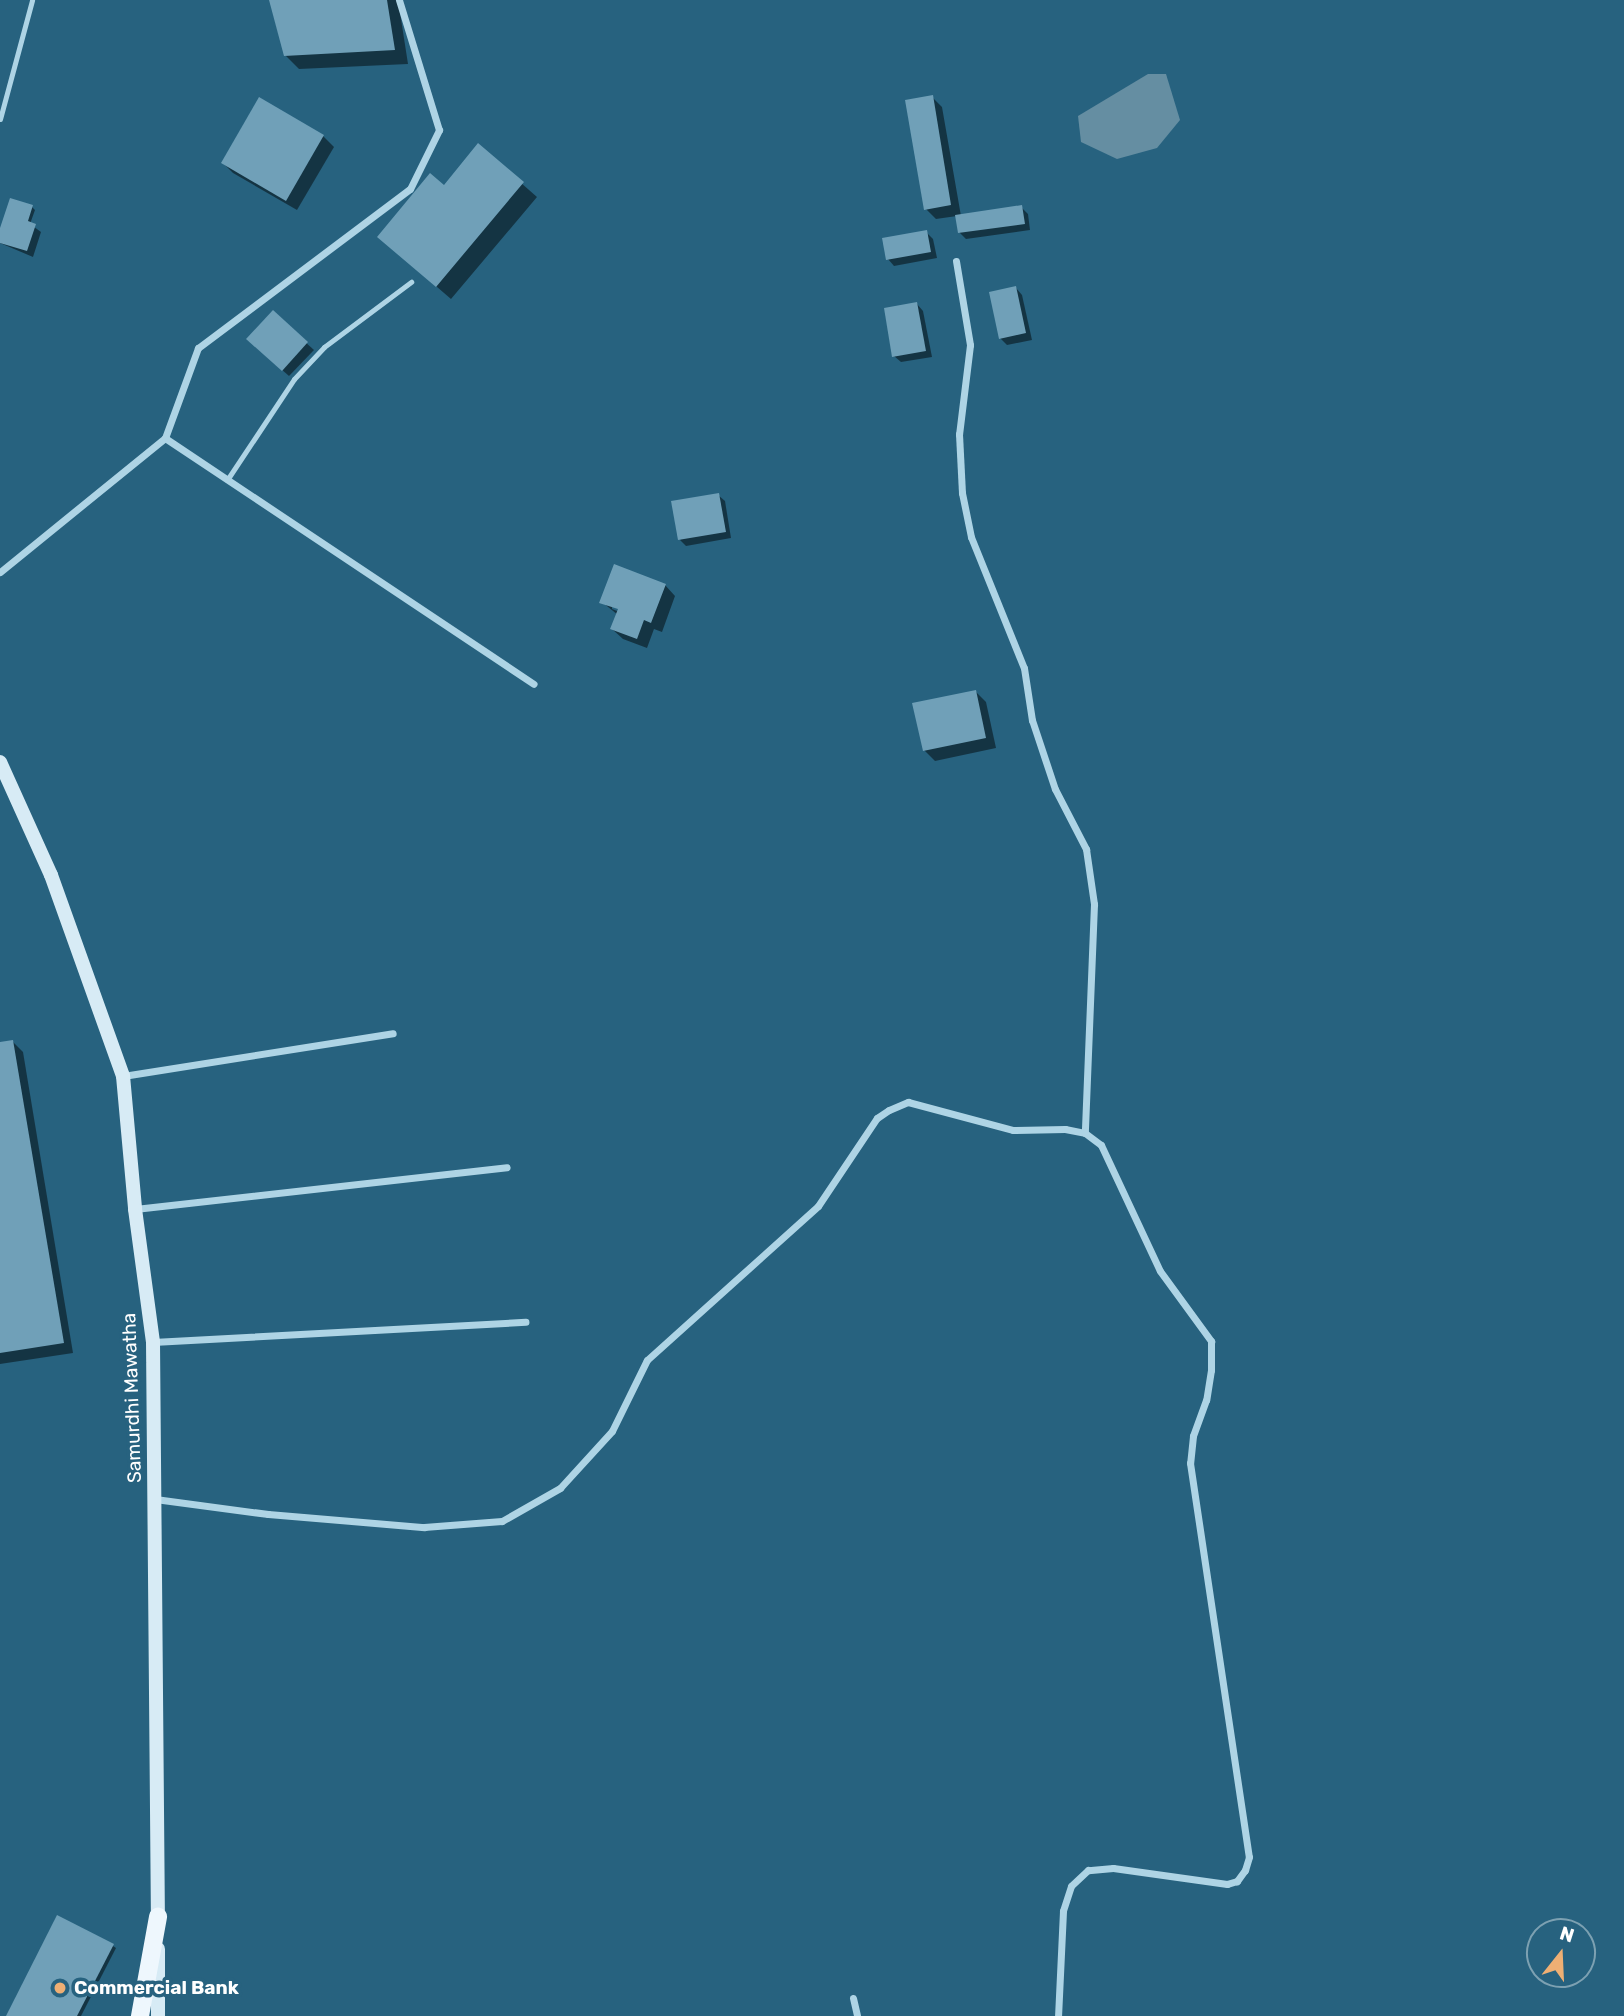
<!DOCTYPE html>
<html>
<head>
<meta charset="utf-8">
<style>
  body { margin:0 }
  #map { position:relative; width:1624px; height:2016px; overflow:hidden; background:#27627f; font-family:Rubik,sans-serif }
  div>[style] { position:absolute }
  .water>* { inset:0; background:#658ea2 }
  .shadow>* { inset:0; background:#0007 }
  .building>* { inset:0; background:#70a0b8 }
  .service>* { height:5px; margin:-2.5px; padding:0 2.5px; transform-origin:2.5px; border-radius:2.5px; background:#aed4e5 }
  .minor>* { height:7px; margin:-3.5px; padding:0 3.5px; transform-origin:3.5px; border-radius:3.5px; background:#aed4e5 }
  .secondary>* { height:14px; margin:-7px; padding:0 7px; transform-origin:7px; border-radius:7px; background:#d7ebf5 }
  .primary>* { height:18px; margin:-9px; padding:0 9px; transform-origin:9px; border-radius:9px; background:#eef7fd }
  .dots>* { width:19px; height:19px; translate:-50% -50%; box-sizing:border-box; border:4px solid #27627f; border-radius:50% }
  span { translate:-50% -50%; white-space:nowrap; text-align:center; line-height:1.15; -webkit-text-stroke:7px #27627f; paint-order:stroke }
  .street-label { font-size:19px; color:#fff }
  .poi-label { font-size:19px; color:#fff; font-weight:700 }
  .left { translate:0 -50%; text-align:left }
  .north { position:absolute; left:1526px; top:1918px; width:70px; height:70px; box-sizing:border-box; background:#27627f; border:2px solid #7da1b2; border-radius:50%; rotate:18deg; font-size:19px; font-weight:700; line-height:28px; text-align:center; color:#fff }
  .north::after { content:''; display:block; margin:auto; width:24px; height:32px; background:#eeaf74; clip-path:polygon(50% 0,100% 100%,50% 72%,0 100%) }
</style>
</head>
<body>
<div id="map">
  <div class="water">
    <i style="clip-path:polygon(1148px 74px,1166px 74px,1180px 120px,1157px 148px,1117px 159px,1081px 142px,1078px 116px)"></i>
  </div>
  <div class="shadow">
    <i style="clip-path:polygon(271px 0,398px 0,408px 64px,299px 69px,285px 55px)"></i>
    <i style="clip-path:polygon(932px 97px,942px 107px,961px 216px,1021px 207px,1028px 214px,1030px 230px,966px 239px,960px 233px,957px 216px,936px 219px,926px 209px)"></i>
    <i style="clip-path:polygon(260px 100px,323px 136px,334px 147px,297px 210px,233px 173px,223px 163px)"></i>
    <i style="clip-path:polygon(479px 146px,537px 197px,451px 299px,379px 237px,444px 187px)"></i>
    <i style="clip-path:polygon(32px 207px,35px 210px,30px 224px,41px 232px,33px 257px,0 243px,0 234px)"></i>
    <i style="clip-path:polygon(926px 232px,933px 239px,937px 258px,894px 266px,888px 259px)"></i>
    <i style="clip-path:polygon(1016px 288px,1022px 295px,1032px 340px,1007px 345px,1000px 338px)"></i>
    <i style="clip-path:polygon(917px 304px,923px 311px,932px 357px,901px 362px,894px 356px)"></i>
    <i style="clip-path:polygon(273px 313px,314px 350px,289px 376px,255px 346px)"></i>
    <i style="clip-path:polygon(718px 495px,725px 501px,731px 538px,686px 546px,680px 540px)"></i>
    <i style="clip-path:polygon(evenodd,665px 585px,675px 596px,662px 632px,654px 629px,647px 648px,623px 639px,612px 629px,618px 615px,602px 602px,665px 585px,612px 605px,626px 611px,625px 614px,612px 609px,612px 605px)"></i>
    <i style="clip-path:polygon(976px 692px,986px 702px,996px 748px,935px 761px,924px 750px)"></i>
    <i style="clip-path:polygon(13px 1042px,23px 1052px,73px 1353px,0 1364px,0 1044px)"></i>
    <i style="clip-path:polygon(113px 1946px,116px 1948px,81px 2016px,8px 2016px)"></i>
  </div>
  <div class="building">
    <i style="clip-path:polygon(269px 0,387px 0,395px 50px,284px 56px)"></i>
    <i style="clip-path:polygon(933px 95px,951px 205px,924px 210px,905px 100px)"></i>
    <i style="clip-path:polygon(259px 97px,324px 135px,286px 201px,221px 163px)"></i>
    <i style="clip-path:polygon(478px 143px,524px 182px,436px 287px,377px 237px,430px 173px,444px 185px)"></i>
    <i style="clip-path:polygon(10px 198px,33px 205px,28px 221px,36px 224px,27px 251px,0 243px,0 228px)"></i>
    <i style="clip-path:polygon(1022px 205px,1025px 224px,958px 233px,955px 215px)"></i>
    <i style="clip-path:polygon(927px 230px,931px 252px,886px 260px,882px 238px)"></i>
    <i style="clip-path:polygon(1016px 286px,1026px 333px,999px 339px,989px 292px)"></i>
    <i style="clip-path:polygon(917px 302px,926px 351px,892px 357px,884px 308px)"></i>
    <i style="clip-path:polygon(273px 310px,308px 342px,282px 371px,246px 339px)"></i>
    <i style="clip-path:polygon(719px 493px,726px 532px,678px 540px,671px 501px)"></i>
    <i style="clip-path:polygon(614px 564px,666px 584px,651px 623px,644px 620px,637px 639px,610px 629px,618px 609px,599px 603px)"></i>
    <i style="clip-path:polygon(976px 690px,986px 738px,923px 751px,912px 703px)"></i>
    <i style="clip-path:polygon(13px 1040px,64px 1343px,0 1353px,0 1042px)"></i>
    <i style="clip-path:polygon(57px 1915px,114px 1944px,77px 2016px,6px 2016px)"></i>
  </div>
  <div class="service">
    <i style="left:0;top:119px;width:123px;rotate:-74.9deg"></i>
    <i style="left:227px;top:480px;width:121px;rotate:-56.4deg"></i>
    <i style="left:294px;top:379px;width:44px;rotate:-46.8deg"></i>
    <i style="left:324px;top:347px;width:109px;rotate:-36.8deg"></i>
  </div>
  <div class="minor">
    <i style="left:956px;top:261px;width:85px;rotate:80.5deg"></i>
    <i style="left:970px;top:345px;width:90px;rotate:97deg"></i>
    <i style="left:959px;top:434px;width:59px;rotate:87.1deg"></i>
    <i style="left:962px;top:493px;width:45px;rotate:78.4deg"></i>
    <i style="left:971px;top:537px;width:141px;rotate:68deg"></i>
    <i style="left:1024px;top:668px;width:53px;rotate:81.3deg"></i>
    <i style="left:1032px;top:720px;width:73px;rotate:71.6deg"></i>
    <i style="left:1055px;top:789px;width:68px;rotate:62.7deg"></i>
    <i style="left:1086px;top:849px;width:56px;rotate:81.7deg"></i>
    <i style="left:1094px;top:904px;width:229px;rotate:92.3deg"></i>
    <i style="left:165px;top:438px;width:443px;rotate:33.7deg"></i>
    <i style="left:0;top:572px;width:213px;rotate:-39.1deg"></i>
    <i style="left:165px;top:438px;width:96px;rotate:-69.9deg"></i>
    <i style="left:198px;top:348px;width:265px;rotate:-36.9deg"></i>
    <i style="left:410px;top:189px;width:66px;rotate:-63.8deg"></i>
    <i style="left:439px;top:130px;width:136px;rotate:-107.1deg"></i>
    <i style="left:123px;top:1076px;width:273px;rotate:-9deg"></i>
    <i style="left:135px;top:1209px;width:374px;rotate:-6.4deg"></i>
    <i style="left:153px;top:1342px;width:373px;rotate:-3.1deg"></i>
    <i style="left:155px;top:1499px;width:114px;rotate:7.6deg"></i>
    <i style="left:268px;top:1514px;width:157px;rotate:4.8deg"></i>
    <i style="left:424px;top:1527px;width:78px;rotate:-4.4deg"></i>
    <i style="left:502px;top:1521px;width:67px;rotate:-29.6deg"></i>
    <i style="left:560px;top:1488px;width:77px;rotate:-47.6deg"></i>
    <i style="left:612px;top:1431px;width:79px;rotate:-63.8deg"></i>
    <i style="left:647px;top:1360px;width:230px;rotate:-42deg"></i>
    <i style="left:818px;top:1206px;width:106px;rotate:-56.2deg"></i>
    <i style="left:877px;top:1118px;width:14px;rotate:-34deg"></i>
    <i style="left:889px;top:1110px;width:21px;rotate:-23deg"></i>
    <i style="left:908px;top:1102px;width:109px;rotate:14.9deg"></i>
    <i style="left:1013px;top:1130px;width:52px;rotate:-1.1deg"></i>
    <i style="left:1065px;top:1129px;width:20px;rotate:11deg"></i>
    <i style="left:1085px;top:1133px;width:20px;rotate:37deg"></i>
    <i style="left:1101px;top:1145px;width:139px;rotate:64.9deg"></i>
    <i style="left:1160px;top:1271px;width:87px;rotate:53.9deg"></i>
    <i style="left:1211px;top:1341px;width:29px;rotate:90deg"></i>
    <i style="left:1211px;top:1370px;width:30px;rotate:99deg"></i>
    <i style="left:1206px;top:1400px;width:38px;rotate:110deg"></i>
    <i style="left:1193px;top:1436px;width:27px;rotate:96deg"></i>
    <i style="left:1190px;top:1463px;width:398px;rotate:81.5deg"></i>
    <i style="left:1249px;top:1857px;width:14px;rotate:107deg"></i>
    <i style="left:1245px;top:1870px;width:14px;rotate:126deg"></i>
    <i style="left:1237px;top:1881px;width:10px;rotate:163deg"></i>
    <i style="left:1227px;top:1884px;width:115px;rotate:-172deg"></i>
    <i style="left:1113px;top:1868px;width:25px;rotate:175deg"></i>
    <i style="left:1088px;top:1870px;width:23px;rotate:137deg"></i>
    <i style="left:1071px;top:1886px;width:26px;rotate:108deg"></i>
    <i style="left:1063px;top:1911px;width:105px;rotate:92.7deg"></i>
    <i style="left:853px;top:1998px;width:18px;rotate:77deg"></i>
  </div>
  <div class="secondary">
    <i style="left:0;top:762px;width:124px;rotate:65.7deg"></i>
    <i style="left:51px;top:875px;width:214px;rotate:70.3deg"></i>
    <i style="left:123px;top:1076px;width:134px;rotate:84.8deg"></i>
    <i style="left:135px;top:1209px;width:134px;rotate:82.3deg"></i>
    <i style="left:153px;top:1342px;width:584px;rotate:89.51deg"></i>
    <i style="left:158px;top:1949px;width:67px;rotate:90deg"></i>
  </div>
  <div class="primary">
    <i style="left:140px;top:2016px;width:101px;rotate:-79.7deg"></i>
  </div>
  <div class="dots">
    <i style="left:60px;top:1988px;background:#eeaf74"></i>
  </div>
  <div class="street-label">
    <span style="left:132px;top:1398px;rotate:-92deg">Samurdhi Mawatha</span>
  </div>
  <div class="poi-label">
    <span class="left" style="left:74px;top:1988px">Commercial Bank</span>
  </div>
  <div class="north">N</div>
</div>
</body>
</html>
